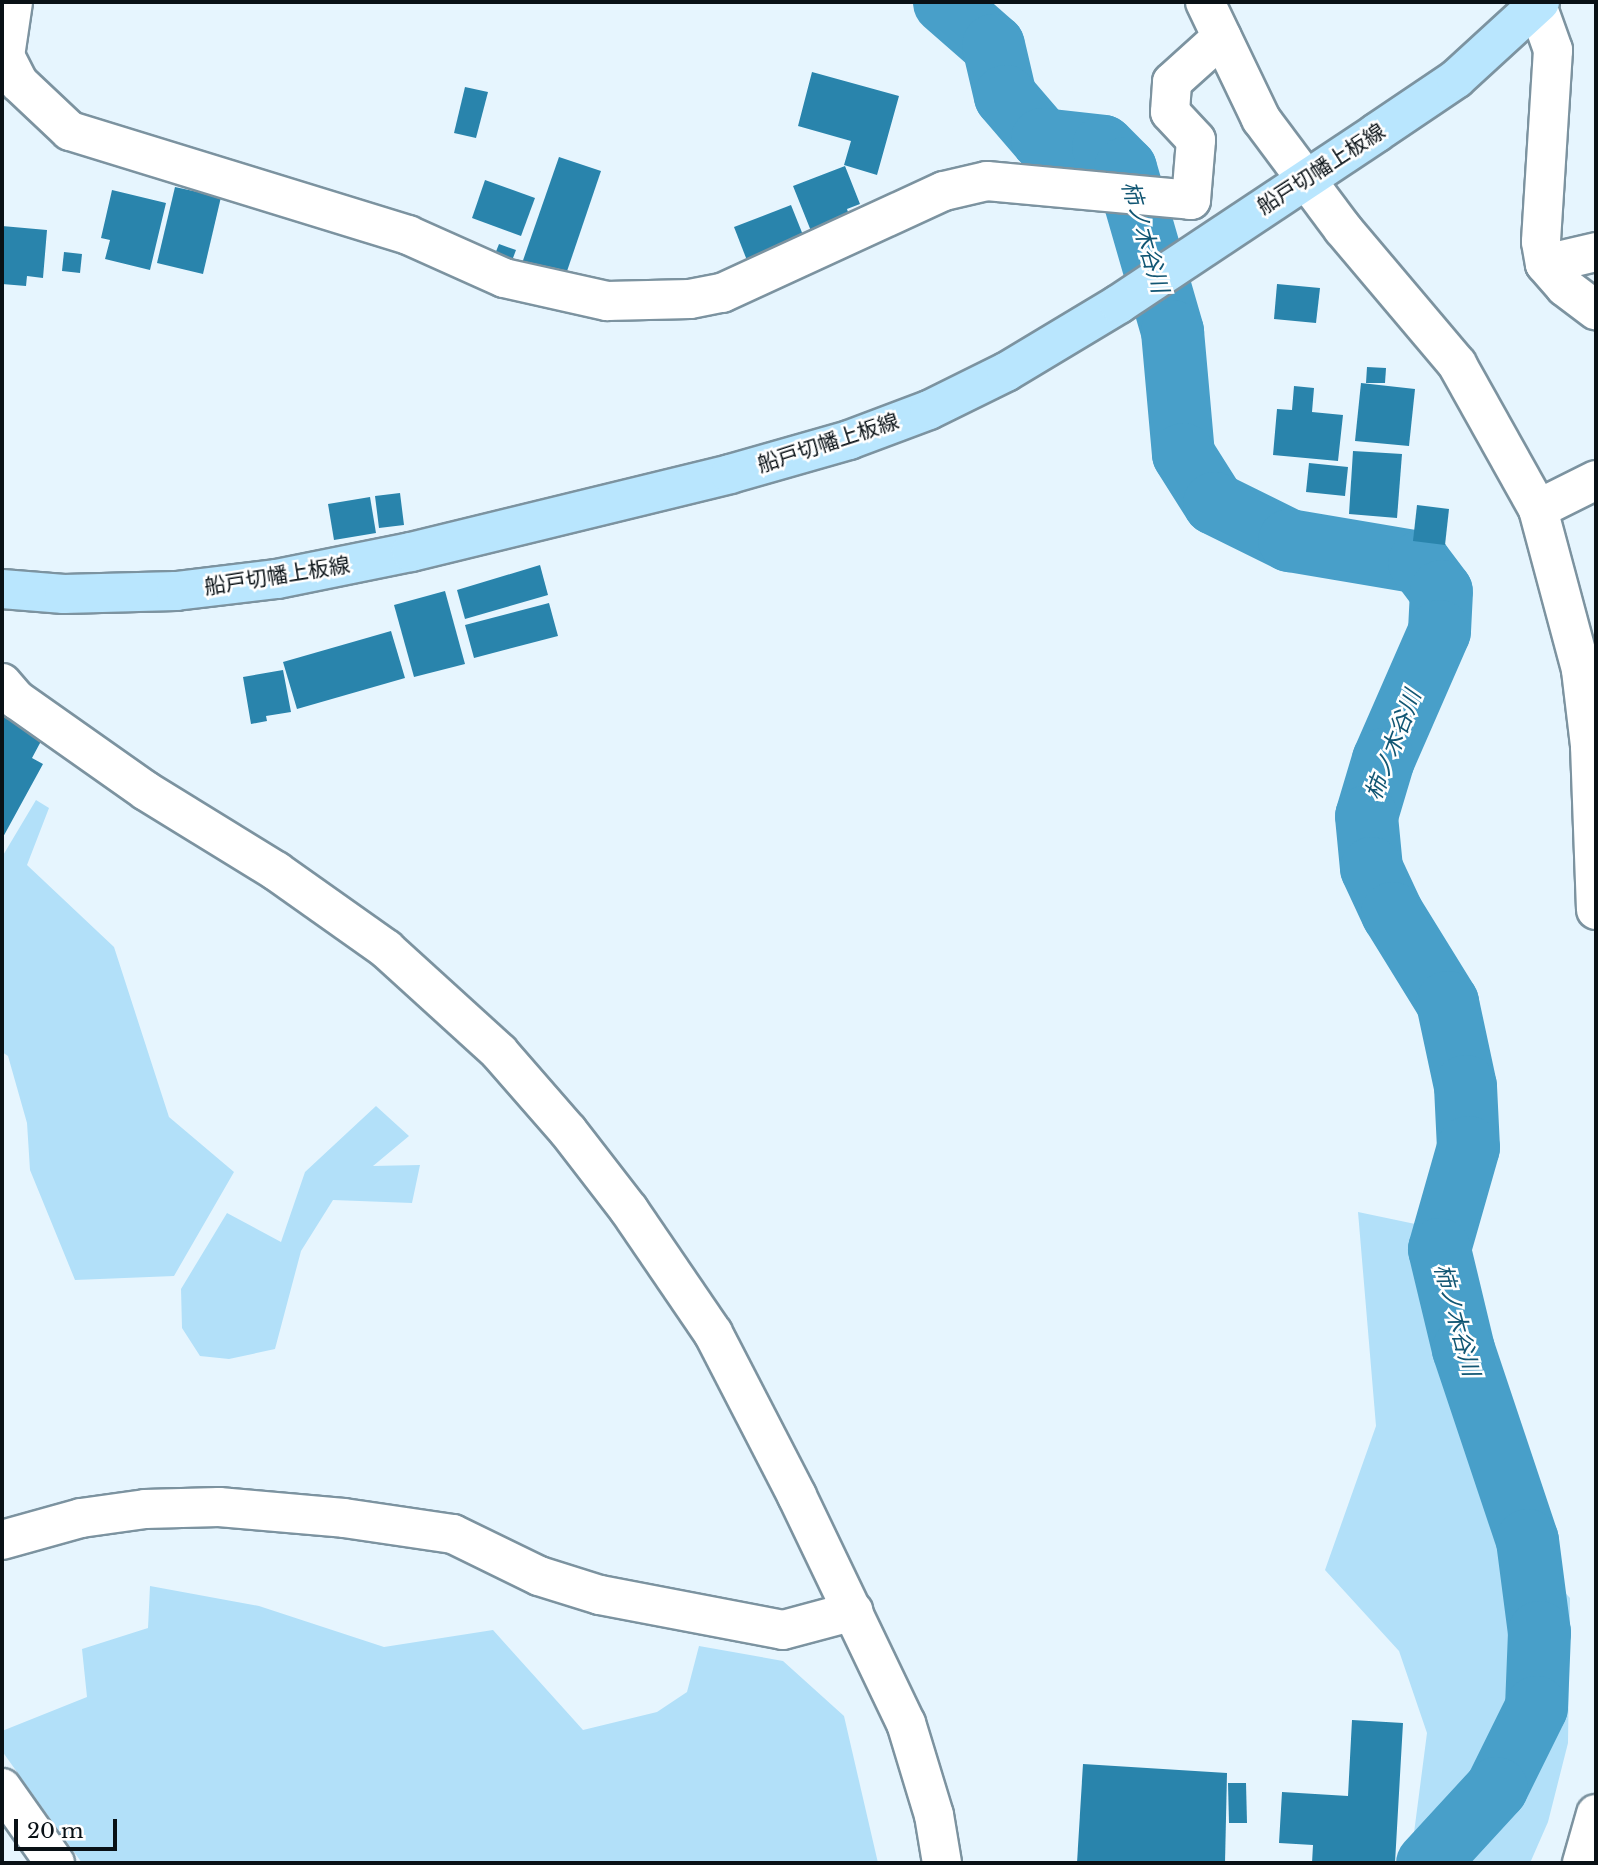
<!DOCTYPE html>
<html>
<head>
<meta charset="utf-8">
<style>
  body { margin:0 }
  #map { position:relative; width:1598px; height:1865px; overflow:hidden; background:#e6f5fe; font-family:"Libre Baskerville","Noto Sans JP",serif }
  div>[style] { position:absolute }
  .green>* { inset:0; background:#b2e0f9 }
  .river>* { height:63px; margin:-31.5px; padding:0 31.5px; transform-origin:31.5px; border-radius:31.5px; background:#489fc9 }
  .building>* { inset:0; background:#2984ac }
  .roads { filter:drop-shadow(2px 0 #7c93a0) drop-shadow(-2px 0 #7c93a0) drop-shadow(0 2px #7c93a0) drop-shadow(0 -2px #7c93a0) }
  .minor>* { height:38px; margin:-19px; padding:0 19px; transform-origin:19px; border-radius:19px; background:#fff }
  .major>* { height:38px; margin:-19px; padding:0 19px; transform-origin:19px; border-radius:19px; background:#b9e6fe }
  span { translate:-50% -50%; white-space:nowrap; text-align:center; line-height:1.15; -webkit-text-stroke:5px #fff; paint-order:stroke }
  .street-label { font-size:21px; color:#091116 }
  .water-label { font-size:23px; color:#115673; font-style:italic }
  .frame { position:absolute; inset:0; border:4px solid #091116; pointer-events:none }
  .scale { position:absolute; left:14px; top:1819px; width:103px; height:32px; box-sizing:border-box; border:4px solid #091116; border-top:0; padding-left:9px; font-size:21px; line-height:24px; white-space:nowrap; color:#091116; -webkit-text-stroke:5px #fff; paint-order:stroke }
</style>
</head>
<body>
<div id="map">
  <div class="green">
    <i style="clip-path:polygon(36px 800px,49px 808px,27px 865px,114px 947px,169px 1117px,234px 1172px,174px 1276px,75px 1280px,30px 1170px,27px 1123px,8px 1056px,2px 1052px,2px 857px)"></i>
    <i style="clip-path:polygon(376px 1106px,409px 1136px,373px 1166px,420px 1165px,412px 1203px,333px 1200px,301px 1251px,275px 1349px,229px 1359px,200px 1356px,182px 1328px,181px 1289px,227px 1213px,281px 1242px,305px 1172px)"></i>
    <i style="clip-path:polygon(1358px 1212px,1420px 1225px,1508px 1531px,1570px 1598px,1568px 1743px,1548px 1822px,1530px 1863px,1405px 1863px,1411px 1856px,1427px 1733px,1399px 1651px,1325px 1570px,1376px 1426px)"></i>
    <i style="clip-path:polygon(150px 1586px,259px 1606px,384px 1647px,493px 1630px,583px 1730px,657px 1712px,687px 1692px,699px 1646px,783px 1661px,844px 1716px,878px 1863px,82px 1863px,2px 1751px,2px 1731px,87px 1697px,82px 1649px,148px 1628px)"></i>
  </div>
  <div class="river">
    <i style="left:944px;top:2px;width:65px;rotate:41.3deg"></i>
    <i style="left:993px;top:45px;width:52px;rotate:76.8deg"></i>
    <i style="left:1005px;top:96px;width:57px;rotate:49.3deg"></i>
    <i style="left:1042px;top:139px;width:61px;rotate:6.5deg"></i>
    <i style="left:1103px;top:146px;width:31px;rotate:45deg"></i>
    <i style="left:1125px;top:168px;width:170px;rotate:73.9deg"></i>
    <i style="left:1172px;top:331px;width:123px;rotate:84.9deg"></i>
    <i style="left:1183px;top:454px;width:58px;rotate:57.7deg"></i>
    <i style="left:1214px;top:503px;width:84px;rotate:26.3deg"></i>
    <i style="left:1289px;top:540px;width:132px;rotate:9.6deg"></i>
    <i style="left:1419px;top:562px;width:36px;rotate:53deg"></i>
    <i style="left:1441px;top:591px;width:40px;rotate:92.9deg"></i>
    <i style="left:1439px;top:631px;width:140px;rotate:113.6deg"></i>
    <i style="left:1383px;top:759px;width:59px;rotate:106.6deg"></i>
    <i style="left:1366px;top:816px;width:52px;rotate:84.5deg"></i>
    <i style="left:1371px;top:868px;width:50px;rotate:65deg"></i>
    <i style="left:1392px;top:913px;width:105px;rotate:58.3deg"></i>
    <i style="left:1447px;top:1002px;width:86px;rotate:77.9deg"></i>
    <i style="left:1465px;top:1086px;width:61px;rotate:87.2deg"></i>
    <i style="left:1468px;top:1147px;width:106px;rotate:105.9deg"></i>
    <i style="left:1439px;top:1249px;width:103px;rotate:76.5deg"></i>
    <i style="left:1463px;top:1349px;width:201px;rotate:71.5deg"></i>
    <i style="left:1527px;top:1540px;width:93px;rotate:82.6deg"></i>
    <i style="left:1539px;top:1632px;width:75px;rotate:92.3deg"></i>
    <i style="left:1536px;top:1707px;width:90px;rotate:116.3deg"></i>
    <i style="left:1496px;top:1788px;width:102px;rotate:132.6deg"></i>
  </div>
  <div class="building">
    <i style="clip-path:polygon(812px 72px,899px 96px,877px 175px,844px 165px,851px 141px,798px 126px)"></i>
    <i style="clip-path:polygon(465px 87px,488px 92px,476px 138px,454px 133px)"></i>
    <i style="clip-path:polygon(559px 157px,601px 171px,563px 283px,520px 269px)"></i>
    <i style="clip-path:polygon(845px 166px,860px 204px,847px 209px,849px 215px,811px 231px,793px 186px)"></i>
    <i style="clip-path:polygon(485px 180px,535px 198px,521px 236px,472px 218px)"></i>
    <i style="clip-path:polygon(175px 187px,221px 197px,203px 274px,157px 263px)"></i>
    <i style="clip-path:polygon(112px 190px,166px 203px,150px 270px,105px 259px,110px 240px,101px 238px)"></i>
    <i style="clip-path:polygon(791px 205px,805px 240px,748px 263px,734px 227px)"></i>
    <i style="clip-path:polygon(2px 226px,47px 230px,43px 278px,27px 276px,26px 286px,2px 284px)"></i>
    <i style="clip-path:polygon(499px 244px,516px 250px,510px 266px,493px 259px)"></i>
    <i style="clip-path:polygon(64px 252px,82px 254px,80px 273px,62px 271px)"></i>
    <i style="clip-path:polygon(1277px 284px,1320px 288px,1316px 323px,1274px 319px)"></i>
    <i style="clip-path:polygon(1367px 367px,1386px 368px,1385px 383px,1366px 383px)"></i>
    <i style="clip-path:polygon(1361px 383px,1415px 389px,1409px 446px,1355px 441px)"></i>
    <i style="clip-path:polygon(1294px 386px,1314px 388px,1312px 412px,1343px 415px,1338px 461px,1273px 455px,1277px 409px,1292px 410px)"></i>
    <i style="clip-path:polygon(1353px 451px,1402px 454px,1397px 518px,1349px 514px)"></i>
    <i style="clip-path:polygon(1309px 463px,1348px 467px,1345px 496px,1306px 492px)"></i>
    <i style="clip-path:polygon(400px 493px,404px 525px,379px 528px,375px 496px)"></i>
    <i style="clip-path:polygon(370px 497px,376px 533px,334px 540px,328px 504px)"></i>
    <i style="clip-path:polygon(1417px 505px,1449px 509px,1445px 545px,1413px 541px)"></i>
    <i style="clip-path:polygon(540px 565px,548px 595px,465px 619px,457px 590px)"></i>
    <i style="clip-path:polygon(445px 591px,465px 664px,414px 677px,394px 605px)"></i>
    <i style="clip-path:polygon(549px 603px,558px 636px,474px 658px,465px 625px)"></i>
    <i style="clip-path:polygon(391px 631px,405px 678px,297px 709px,283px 662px)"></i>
    <i style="clip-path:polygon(283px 670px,291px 712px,266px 716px,267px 721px,251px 724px,243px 677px)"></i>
    <i style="clip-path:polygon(2px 705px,47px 730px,32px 758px,43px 764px,2px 839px)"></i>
    <i style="clip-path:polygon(1352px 1720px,1403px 1723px,1395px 1863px,1312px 1863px,1313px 1845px,1279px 1843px,1282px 1792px,1348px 1796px)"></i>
    <i style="clip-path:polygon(1083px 1764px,1227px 1773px,1225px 1863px,1077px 1863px)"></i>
    <i style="clip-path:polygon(1228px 1783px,1246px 1783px,1247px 1823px,1229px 1823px)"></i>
  </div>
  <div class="roads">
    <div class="minor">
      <i style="left:13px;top:2px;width:55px;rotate:98.4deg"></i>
      <i style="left:5px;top:56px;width:30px;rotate:63deg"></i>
      <i style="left:19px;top:83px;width:70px;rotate:43.3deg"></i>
      <i style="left:70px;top:131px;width:354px;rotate:17.1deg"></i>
      <i style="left:408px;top:235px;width:105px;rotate:24.1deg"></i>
      <i style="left:504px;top:278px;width:106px;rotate:12.6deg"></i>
      <i style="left:607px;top:301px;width:83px;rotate:-1.4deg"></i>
      <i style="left:690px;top:299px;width:33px;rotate:-11deg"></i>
      <i style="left:722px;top:293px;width:244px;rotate:-24.7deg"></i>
      <i style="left:944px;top:191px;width:44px;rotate:-13.1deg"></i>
      <i style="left:987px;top:181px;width:205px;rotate:5.3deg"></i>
      <i style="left:1191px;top:200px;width:60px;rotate:-85.2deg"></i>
      <i style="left:1196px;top:140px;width:38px;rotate:-133deg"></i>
      <i style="left:1170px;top:112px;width:30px;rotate:-86deg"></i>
      <i style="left:1172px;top:82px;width:67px;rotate:-42deg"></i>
      <i style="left:1205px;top:2px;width:130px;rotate:64.4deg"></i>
      <i style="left:1261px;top:119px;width:137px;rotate:53.3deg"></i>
      <i style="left:1343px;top:229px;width:177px;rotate:49.8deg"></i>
      <i style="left:1457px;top:364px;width:166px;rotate:60.8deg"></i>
      <i style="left:1538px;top:509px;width:167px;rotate:75deg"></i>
      <i style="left:1581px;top:670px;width:77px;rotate:83.2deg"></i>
      <i style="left:1590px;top:746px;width:164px;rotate:87.9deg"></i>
      <i style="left:1537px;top:5px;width:48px;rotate:70.4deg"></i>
      <i style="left:1553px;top:50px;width:192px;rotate:93.6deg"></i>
      <i style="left:1541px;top:242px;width:22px;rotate:80deg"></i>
      <i style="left:1545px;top:264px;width:30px;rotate:49deg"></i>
      <i style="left:1565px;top:287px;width:39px;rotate:37deg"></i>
      <i style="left:1545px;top:264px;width:52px;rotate:-13.2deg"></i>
      <i style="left:1538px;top:509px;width:65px;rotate:-26.6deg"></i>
      <i style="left:2px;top:683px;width:23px;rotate:49deg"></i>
      <i style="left:17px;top:700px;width:158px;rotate:35.2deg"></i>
      <i style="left:146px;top:791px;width:153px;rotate:31.6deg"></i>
      <i style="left:276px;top:871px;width:135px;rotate:35.3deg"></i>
      <i style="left:386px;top:949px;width:153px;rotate:42.3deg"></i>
      <i style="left:499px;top:1052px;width:105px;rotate:48.9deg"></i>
      <i style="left:568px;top:1131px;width:100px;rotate:52.3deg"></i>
      <i style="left:629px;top:1210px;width:149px;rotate:55.7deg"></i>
      <i style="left:713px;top:1333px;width:183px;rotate:62.7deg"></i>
      <i style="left:797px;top:1496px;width:252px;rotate:64.4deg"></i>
      <i style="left:906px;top:1723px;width:96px;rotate:73.1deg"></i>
      <i style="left:934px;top:1815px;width:49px;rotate:80.5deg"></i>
      <i style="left:2px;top:1540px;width:82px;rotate:-15.6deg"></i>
      <i style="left:81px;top:1518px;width:65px;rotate:-8deg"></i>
      <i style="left:145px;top:1509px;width:74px;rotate:-1.5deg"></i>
      <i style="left:219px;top:1507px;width:125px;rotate:5deg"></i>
      <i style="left:344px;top:1518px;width:110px;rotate:8.4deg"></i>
      <i style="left:453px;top:1534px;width:96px;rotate:26deg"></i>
      <i style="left:539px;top:1576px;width:64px;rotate:17.3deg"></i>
      <i style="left:600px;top:1595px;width:186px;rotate:10.8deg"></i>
      <i style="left:783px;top:1630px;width:73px;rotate:-15deg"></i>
      <i style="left:2px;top:1788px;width:92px;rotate:54.8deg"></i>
      <i style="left:1582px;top:1863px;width:51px;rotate:-74.1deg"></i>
    </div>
    <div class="major">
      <i style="left:2px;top:589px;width:62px;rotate:4.6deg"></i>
      <i style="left:64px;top:594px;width:112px;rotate:-1.5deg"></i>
      <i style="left:176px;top:591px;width:102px;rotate:-6.8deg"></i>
      <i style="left:277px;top:579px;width:137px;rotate:-11.4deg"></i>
      <i style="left:411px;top:552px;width:328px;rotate:-13.7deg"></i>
      <i style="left:730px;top:474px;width:124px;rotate:-15.9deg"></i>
      <i style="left:849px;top:440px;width:85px;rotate:-20.6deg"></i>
      <i style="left:929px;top:410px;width:86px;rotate:-26.3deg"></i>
      <i style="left:1006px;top:372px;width:132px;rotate:-31deg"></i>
      <i style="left:1119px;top:304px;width:309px;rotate:-33.6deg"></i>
      <i style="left:1376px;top:133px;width:97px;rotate:-34deg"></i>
      <i style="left:1456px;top:79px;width:114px;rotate:-42.5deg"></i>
    </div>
  </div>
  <div class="street-label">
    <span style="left:1321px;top:169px;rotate:-33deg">船戸切幡上板線</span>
    <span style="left:828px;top:443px;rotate:-18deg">船戸切幡上板線</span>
    <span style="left:277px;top:576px;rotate:-9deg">船戸切幡上板線</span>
  </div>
  <div class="water-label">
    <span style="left:1145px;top:237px;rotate:74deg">柿ノ木谷川</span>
    <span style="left:1393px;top:745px;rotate:-69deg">柿ノ木谷川</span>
    <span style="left:1457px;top:1320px;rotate:75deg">柿ノ木谷川</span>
  </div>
  <div class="frame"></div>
  <div class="scale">20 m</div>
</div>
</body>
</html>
